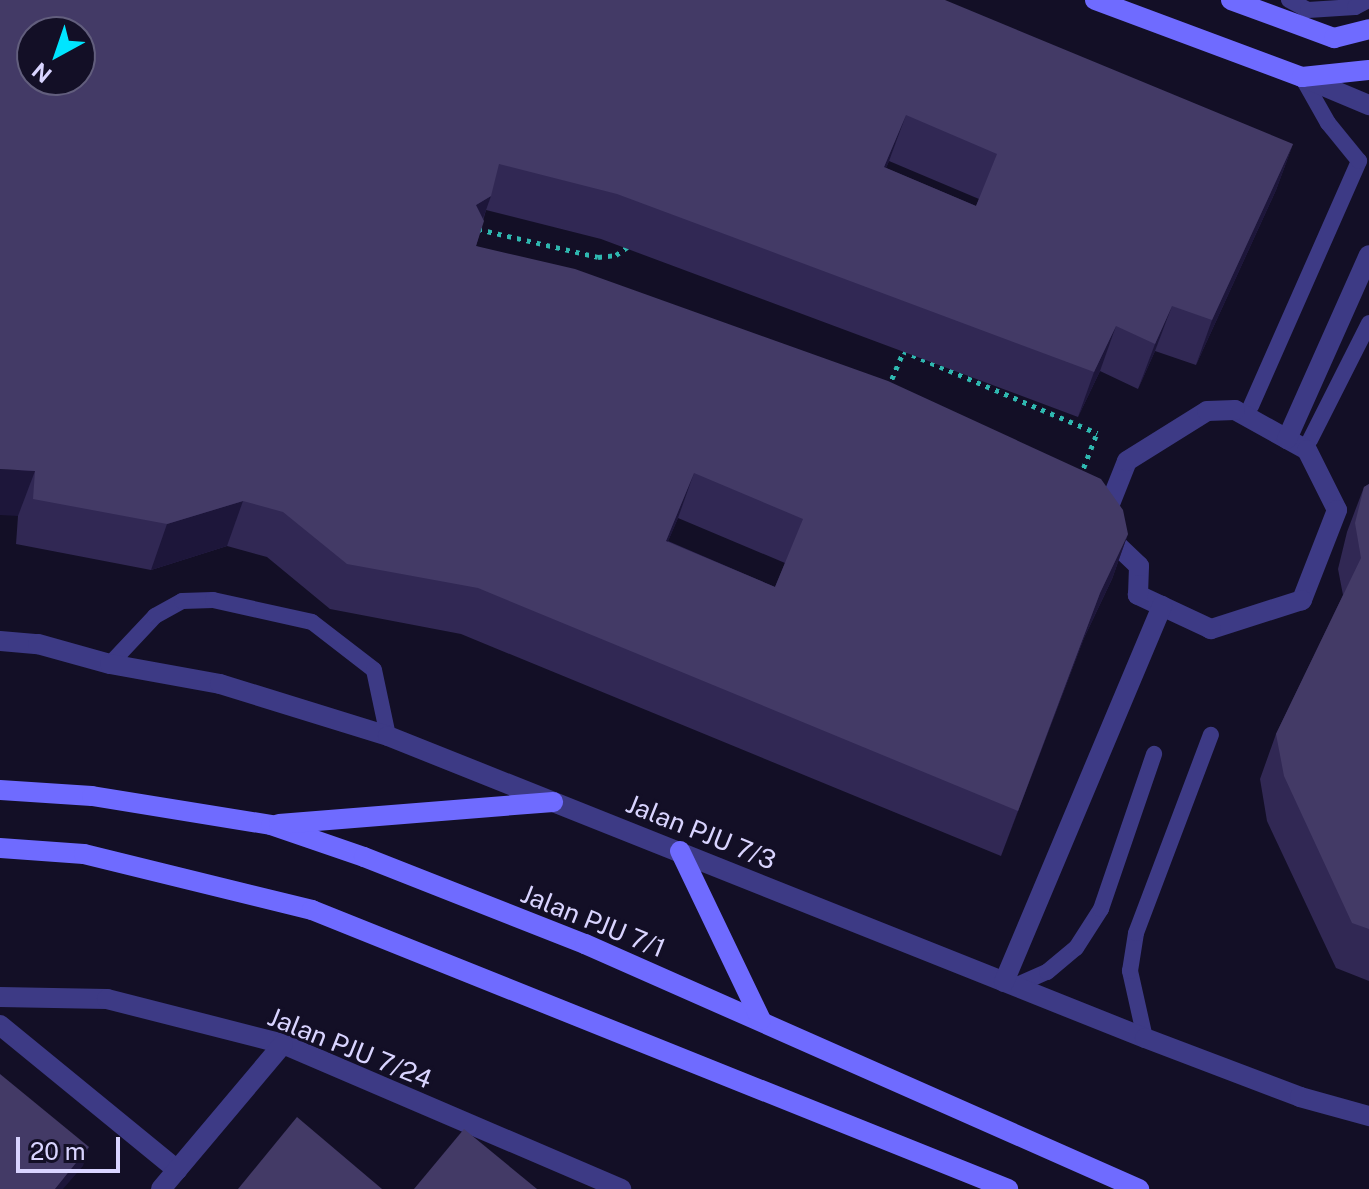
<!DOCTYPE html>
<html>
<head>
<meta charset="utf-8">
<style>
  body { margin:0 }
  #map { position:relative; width:1369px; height:1189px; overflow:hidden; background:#130f26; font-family:"Public Sans",sans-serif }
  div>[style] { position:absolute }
  .path>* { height:5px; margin-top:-2.5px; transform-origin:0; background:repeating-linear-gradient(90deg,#2fb8b0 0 4px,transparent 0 10px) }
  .lane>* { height:16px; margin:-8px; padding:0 8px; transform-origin:8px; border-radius:8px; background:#3d3a85 }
  .street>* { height:20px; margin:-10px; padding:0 10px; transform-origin:10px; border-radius:10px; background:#3d3a85 }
  .secondary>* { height:20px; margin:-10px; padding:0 10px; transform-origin:10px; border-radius:10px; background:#6f6bff }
  .path-bridge>* { height:5px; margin-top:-2.5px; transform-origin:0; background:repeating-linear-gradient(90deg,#2fb8b0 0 4px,transparent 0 10px) }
  .wall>* { inset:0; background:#312854 }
  .shaded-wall>* { inset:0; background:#1d163a }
  .building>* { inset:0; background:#433a66 }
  span { translate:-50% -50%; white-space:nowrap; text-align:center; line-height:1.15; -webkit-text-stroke:6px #130f26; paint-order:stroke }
  .street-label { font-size:26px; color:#d9d4ff }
  .north { position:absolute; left:16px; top:16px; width:80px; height:80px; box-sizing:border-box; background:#130f26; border:2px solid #625e7d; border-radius:50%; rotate:220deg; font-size:22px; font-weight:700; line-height:32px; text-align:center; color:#d9d4ff }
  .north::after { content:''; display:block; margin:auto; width:28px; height:36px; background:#00e5ff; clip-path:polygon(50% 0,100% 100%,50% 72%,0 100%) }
  .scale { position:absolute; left:16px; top:1137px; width:104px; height:36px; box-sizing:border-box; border:4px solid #d9d4ff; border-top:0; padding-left:10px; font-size:24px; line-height:28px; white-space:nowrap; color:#d9d4ff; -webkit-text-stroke:6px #130f26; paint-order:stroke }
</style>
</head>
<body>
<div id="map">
  <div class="path">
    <i style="left:478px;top:229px;width:123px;rotate:13.1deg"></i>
    <i style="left:598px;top:257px;width:18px;rotate:-6deg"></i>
    <i style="left:616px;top:255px;width:16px;rotate:-35deg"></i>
    <i style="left:903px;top:351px;width:211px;rotate:22.9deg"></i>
  </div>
  <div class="lane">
    <i style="left:1289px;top:0;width:21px;rotate:28deg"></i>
    <i style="left:1308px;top:10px;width:47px;rotate:-3.7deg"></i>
    <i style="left:1355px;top:7px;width:16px;rotate:-27deg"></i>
    <i style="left:1251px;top:406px;width:268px;rotate:-66.2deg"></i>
    <i style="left:1359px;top:161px;width:49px;rotate:-129.2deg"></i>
    <i style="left:1328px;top:123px;width:53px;rotate:-119.5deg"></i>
    <i style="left:1310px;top:440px;width:131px;rotate:-63.2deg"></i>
    <i style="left:110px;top:664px;width:66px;rotate:-46.8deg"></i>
    <i style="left:155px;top:616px;width:31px;rotate:-29deg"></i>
    <i style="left:182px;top:601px;width:31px;rotate:-2deg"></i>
    <i style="left:213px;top:600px;width:101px;rotate:12.5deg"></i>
    <i style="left:312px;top:622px;width:78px;rotate:37.7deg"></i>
    <i style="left:374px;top:670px;width:67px;rotate:78deg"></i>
    <i style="left:1015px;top:986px;width:35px;rotate:-24deg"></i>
    <i style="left:1047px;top:972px;width:38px;rotate:-40deg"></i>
    <i style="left:1076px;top:948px;width:46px;rotate:-57.3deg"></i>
    <i style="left:1101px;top:909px;width:164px;rotate:-71.1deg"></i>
    <i style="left:1145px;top:1038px;width:69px;rotate:-102.6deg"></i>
    <i style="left:1130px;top:971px;width:38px;rotate:-81deg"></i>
    <i style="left:1136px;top:933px;width:212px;rotate:-69.3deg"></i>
  </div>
  <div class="street">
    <i style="left:1302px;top:77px;width:73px;rotate:22.7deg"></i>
    <i style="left:1235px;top:410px;width:82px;rotate:29.1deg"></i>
    <i style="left:1307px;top:450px;width:67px;rotate:63.4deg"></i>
    <i style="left:1337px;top:510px;width:97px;rotate:111.3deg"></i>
    <i style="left:1302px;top:600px;width:96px;rotate:162.3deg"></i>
    <i style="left:1211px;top:629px;width:81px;rotate:-155deg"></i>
    <i style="left:1138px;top:595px;width:29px;rotate:-88deg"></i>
    <i style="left:1139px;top:566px;width:54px;rotate:-136.5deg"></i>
    <i style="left:1100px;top:529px;width:73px;rotate:-68.3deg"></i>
    <i style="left:1127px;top:461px;width:94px;rotate:-32deg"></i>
    <i style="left:1207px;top:411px;width:28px;rotate:-2deg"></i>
    <i style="left:1287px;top:439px;width:201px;rotate:-66deg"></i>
    <i style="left:0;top:641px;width:38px;rotate:5deg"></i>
    <i style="left:38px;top:644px;width:75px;rotate:15.5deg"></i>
    <i style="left:110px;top:664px;width:112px;rotate:10.3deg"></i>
    <i style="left:220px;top:684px;width:176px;rotate:17.2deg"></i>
    <i style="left:388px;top:736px;width:815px;rotate:21.75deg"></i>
    <i style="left:1145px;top:1038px;width:166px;rotate:20.8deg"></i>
    <i style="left:1300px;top:1097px;width:72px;rotate:15.4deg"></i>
    <i style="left:1004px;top:982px;width:408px;rotate:-67.2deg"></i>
    <i style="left:0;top:997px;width:107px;rotate:1.1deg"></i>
    <i style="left:107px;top:999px;width:182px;rotate:14.3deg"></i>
    <i style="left:283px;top:1044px;width:368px;rotate:23.2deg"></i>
    <i style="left:0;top:1025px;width:229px;rotate:39.3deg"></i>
    <i style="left:161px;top:1189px;width:189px;rotate:-49.9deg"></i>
  </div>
  <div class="secondary">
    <i style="left:1095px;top:0;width:221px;rotate:20.4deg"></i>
    <i style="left:1302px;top:77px;width:67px;rotate:-6deg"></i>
    <i style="left:1231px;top:0;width:110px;rotate:20.3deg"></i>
    <i style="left:1334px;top:38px;width:36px;rotate:-14deg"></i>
    <i style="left:0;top:790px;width:92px;rotate:3.7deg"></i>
    <i style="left:92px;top:796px;width:181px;rotate:9.2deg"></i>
    <i style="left:271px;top:825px;width:98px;rotate:19deg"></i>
    <i style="left:364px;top:857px;width:238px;rotate:21.5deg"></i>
    <i style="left:585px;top:944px;width:606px;rotate:23.86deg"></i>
    <i style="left:279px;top:824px;width:275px;rotate:-4.6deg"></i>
    <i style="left:0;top:848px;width:84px;rotate:4.1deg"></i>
    <i style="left:84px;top:854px;width:235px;rotate:13.8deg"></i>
    <i style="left:312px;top:910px;width:750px;rotate:21.84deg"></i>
    <i style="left:680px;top:851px;width:187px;rotate:64.4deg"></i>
  </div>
  <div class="path-bridge">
    <i style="left:888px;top:388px;width:39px;rotate:-67deg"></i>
    <i style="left:1080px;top:477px;width:47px;rotate:-68.9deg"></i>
  </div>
  <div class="wall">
    <i style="clip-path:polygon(evenodd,0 0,1293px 144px,1276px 190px,1196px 365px,1155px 351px,1138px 389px,1100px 371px,1078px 417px,601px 239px,486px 210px,476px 246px,1128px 534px,1112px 579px,1084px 638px,1001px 856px,461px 634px,330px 609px,267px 557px,227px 546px,151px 570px,16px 544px,18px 516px,0 0,889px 161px,979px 199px,976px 206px,886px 168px,889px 161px,0 0,678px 518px,785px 563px,775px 587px,668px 541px,678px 518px)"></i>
    <i style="clip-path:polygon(1369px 484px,1369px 981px,1336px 968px,1267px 821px,1260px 779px,1276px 734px,1343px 595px,1338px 569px,1347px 532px,1364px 487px)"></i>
  </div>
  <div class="shaded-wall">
    <i style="clip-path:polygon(906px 115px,889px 161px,867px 212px,884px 167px)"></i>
    <i style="clip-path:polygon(1293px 144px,1276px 190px,1196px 365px,1212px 320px)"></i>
    <i style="clip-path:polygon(491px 196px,475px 241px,476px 205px)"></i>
    <i style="clip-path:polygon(1172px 306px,1155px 351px,1138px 389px,1155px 344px)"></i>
    <i style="clip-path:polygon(1116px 326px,1100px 371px,1078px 417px,1094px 372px)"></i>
    <i style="clip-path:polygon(0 469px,35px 471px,18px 516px,0 515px)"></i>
    <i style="clip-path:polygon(694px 473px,678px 518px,649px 586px,666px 541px)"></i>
    <i style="clip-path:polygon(243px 501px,227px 546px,151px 570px,167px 524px)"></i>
    <i style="clip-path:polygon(1128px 534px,1112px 579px,1084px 638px,1001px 856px,1100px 593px)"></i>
    <i style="clip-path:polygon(89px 1147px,83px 1166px,63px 1189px,55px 1189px)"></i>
  </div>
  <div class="building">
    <i style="clip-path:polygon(evenodd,0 0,945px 0,1293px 144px,1212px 320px,1172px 306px,1155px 344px,1116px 326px,1094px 372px,617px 194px,499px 164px,491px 196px,476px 205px,484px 221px,476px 246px,575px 269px,888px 381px,1101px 479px,1123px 510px,1128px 534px,1100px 593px,1018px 811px,478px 588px,347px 564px,283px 512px,243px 501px,167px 524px,33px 499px,35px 471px,0 469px,0 0,32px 32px,80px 32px,80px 80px,32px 80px,32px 32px,0 0,906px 115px,997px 154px,976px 206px,884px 167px,906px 115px,0 0,694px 473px,803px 519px,775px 587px,666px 541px,694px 473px)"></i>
    <i style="clip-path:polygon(1369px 484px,1369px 929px,1352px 923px,1284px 776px,1276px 734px,1361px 558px,1355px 523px,1364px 487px)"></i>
    <i style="clip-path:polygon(0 1074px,89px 1147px,55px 1189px,0 1189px)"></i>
    <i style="clip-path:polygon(297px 1117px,382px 1189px,238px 1189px)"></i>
    <i style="clip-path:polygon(464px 1129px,537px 1189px,414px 1189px)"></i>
  </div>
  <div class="street-label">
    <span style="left:701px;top:832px;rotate:22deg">Jalan PJU 7/3</span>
    <span style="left:593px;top:921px;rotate:22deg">Jalan PJU 7/1</span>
    <span style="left:350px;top:1048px;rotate:22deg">Jalan PJU 7/24</span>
  </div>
  <div class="north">N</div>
  <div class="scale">20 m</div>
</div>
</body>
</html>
